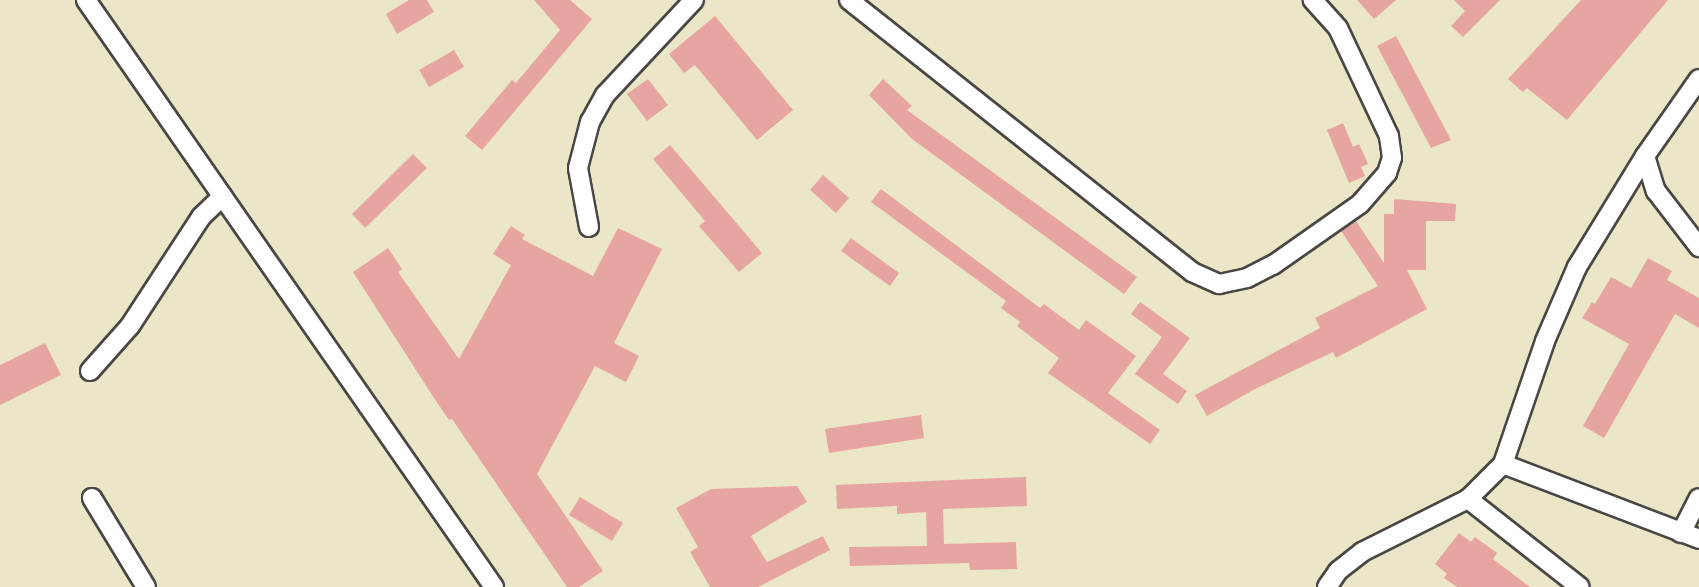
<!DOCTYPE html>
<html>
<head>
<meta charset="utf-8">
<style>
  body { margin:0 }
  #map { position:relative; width:1699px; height:587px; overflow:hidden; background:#ece6c8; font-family:"Balsamiq Sans",sans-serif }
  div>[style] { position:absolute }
  .building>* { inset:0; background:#e6a5a1 }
  .roads { filter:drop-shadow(2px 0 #484743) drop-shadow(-2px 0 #484743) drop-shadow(0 2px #484743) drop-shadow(0 -2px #484743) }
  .street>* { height:18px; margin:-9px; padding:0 9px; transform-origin:9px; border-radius:9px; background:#fff }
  span { translate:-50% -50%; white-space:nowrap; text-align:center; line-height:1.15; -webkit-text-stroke:7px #fbf7ec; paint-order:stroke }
</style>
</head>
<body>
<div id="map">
  <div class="building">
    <i style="clip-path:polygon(409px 0,427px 0,434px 12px,397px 34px,386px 14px)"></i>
    <i style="clip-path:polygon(534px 0,570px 0,592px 19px,482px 150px,465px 136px,512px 80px,516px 83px,560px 30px)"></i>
    <i style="clip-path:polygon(1357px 0,1396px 0,1374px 19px)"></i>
    <i style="clip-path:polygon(1454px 0,1500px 0,1463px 37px,1451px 26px,1465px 11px)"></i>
    <i style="clip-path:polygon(1581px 0,1668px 0,1567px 120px,1527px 88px,1523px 92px,1508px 79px)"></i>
    <i style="clip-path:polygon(715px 16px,793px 110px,757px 140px,695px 65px,684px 73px,669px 54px)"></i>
    <i style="clip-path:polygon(1396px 36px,1451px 140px,1431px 148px,1377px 46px)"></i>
    <i style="clip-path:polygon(454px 50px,464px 67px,429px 87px,419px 70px)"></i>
    <i style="clip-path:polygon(648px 79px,668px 105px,647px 121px,627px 94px)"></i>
    <i style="clip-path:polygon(883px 79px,912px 106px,907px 110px,1137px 277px,1124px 294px,912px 139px,869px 95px)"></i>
    <i style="clip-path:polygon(1343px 123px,1353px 147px,1359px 144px,1368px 164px,1361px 167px,1365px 176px,1349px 183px,1327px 130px)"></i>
    <i style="clip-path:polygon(670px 145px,762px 253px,739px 272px,699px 226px,705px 221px,653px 159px)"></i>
    <i style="clip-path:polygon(413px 154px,427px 168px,365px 228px,352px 214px)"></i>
    <i style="clip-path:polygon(823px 175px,849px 198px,836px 213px,810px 190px)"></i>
    <i style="clip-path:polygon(881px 189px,1040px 308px,1044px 304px,1079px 330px,1086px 320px,1136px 356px,1108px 393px,1160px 430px,1150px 444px,1048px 373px,1059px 358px,1017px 326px,1020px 322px,1001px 308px,1006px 301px,871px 202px)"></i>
    <i style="clip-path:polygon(1394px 199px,1456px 204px,1455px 221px,1426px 221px,1426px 270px,1407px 270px,1427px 309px,1336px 358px,1333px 352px,1257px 388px,1207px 416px,1195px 395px,1320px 328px,1315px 318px,1378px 286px,1341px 231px,1356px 221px,1384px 263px,1384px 214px,1394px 214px)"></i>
    <i style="clip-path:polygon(511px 226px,525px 235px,522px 239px,593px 276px,618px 228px,662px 249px,614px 343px,639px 356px,626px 382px,595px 366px,537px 474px,603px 571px,579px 587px,567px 587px,452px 419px,449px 420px,434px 398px,353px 272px,388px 248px,402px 269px,398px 272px,459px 359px,511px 265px,493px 254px)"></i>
    <i style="clip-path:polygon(851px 238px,899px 273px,890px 286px,841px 251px)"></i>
    <i style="clip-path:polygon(1648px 258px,1672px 271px,1667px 280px,1699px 298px,1699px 328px,1675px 314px,1604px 438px,1583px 426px,1629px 344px,1582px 318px,1592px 302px,1595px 304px,1611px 277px,1631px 288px)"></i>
    <i style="clip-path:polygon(1140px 302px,1190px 338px,1163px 374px,1187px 391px,1178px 404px,1135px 374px,1162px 337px,1131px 314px)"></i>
    <i style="clip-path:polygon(45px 343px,61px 375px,0 405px,0 365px)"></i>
    <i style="clip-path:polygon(921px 415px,924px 438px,829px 453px,825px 429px)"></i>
    <i style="clip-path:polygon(1026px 477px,1027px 506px,943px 509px,944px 544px,1016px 542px,1017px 569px,970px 570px,969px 563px,850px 566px,849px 547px,927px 546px,926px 512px,897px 514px,897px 506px,837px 509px,836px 485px)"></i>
    <i style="clip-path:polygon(797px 486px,807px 502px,751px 536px,767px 562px,823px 536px,830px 550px,758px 587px,710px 587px,690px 552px,698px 547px,676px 508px,711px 489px)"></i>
    <i style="clip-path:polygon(580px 497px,623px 523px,612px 541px,569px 515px)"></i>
    <i style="clip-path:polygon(1459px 533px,1471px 542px,1475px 537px,1497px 553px,1493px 559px,1530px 587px,1457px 587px,1444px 578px,1447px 574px,1435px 564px)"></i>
  </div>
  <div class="roads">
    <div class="street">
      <i style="left:86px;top:0;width:715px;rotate:55.2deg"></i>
      <i style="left:849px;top:0;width:438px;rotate:38.4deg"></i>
      <i style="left:1192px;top:272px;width:30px;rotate:24deg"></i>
      <i style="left:1219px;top:284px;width:29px;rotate:-12deg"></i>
      <i style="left:1247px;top:278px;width:29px;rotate:-27deg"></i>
      <i style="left:1273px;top:265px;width:106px;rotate:-35deg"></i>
      <i style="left:1360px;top:204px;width:41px;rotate:-48.9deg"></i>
      <i style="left:1387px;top:173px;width:16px;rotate:-72deg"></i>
      <i style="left:1392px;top:158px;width:22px;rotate:-98deg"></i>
      <i style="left:1389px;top:136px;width:119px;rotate:-115.3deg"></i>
      <i style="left:1338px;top:28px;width:38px;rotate:-132deg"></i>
      <i style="left:1645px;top:156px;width:37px;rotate:73deg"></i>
      <i style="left:1656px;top:191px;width:71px;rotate:52.5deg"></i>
      <i style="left:589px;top:227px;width:60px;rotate:-100.6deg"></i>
      <i style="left:578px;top:168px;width:48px;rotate:-75.4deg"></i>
      <i style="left:590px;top:122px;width:31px;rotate:-61deg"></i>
      <i style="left:605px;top:95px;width:130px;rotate:-46.9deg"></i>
      <i style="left:90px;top:371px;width:60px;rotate:-48.4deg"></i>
      <i style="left:130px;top:326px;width:130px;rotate:-56.9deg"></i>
      <i style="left:201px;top:217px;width:30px;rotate:-44deg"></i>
      <i style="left:1503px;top:464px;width:130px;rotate:-71.1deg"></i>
      <i style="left:1545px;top:341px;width:81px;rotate:-66.6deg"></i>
      <i style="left:1577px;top:267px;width:130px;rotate:-58.5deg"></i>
      <i style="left:1645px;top:156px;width:94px;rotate:-55deg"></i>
      <i style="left:92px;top:498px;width:104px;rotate:58.8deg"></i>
      <i style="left:1468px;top:499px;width:142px;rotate:38.2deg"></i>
      <i style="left:1681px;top:533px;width:39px;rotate:-63deg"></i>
      <i style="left:1327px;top:587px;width:19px;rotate:-55deg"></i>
      <i style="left:1338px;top:571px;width:31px;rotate:-38deg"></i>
      <i style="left:1362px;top:552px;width:119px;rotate:-26.6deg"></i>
      <i style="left:1468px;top:499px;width:49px;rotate:-45deg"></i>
      <i style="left:1503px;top:464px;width:210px;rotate:20.9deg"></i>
    </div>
  </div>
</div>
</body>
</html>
